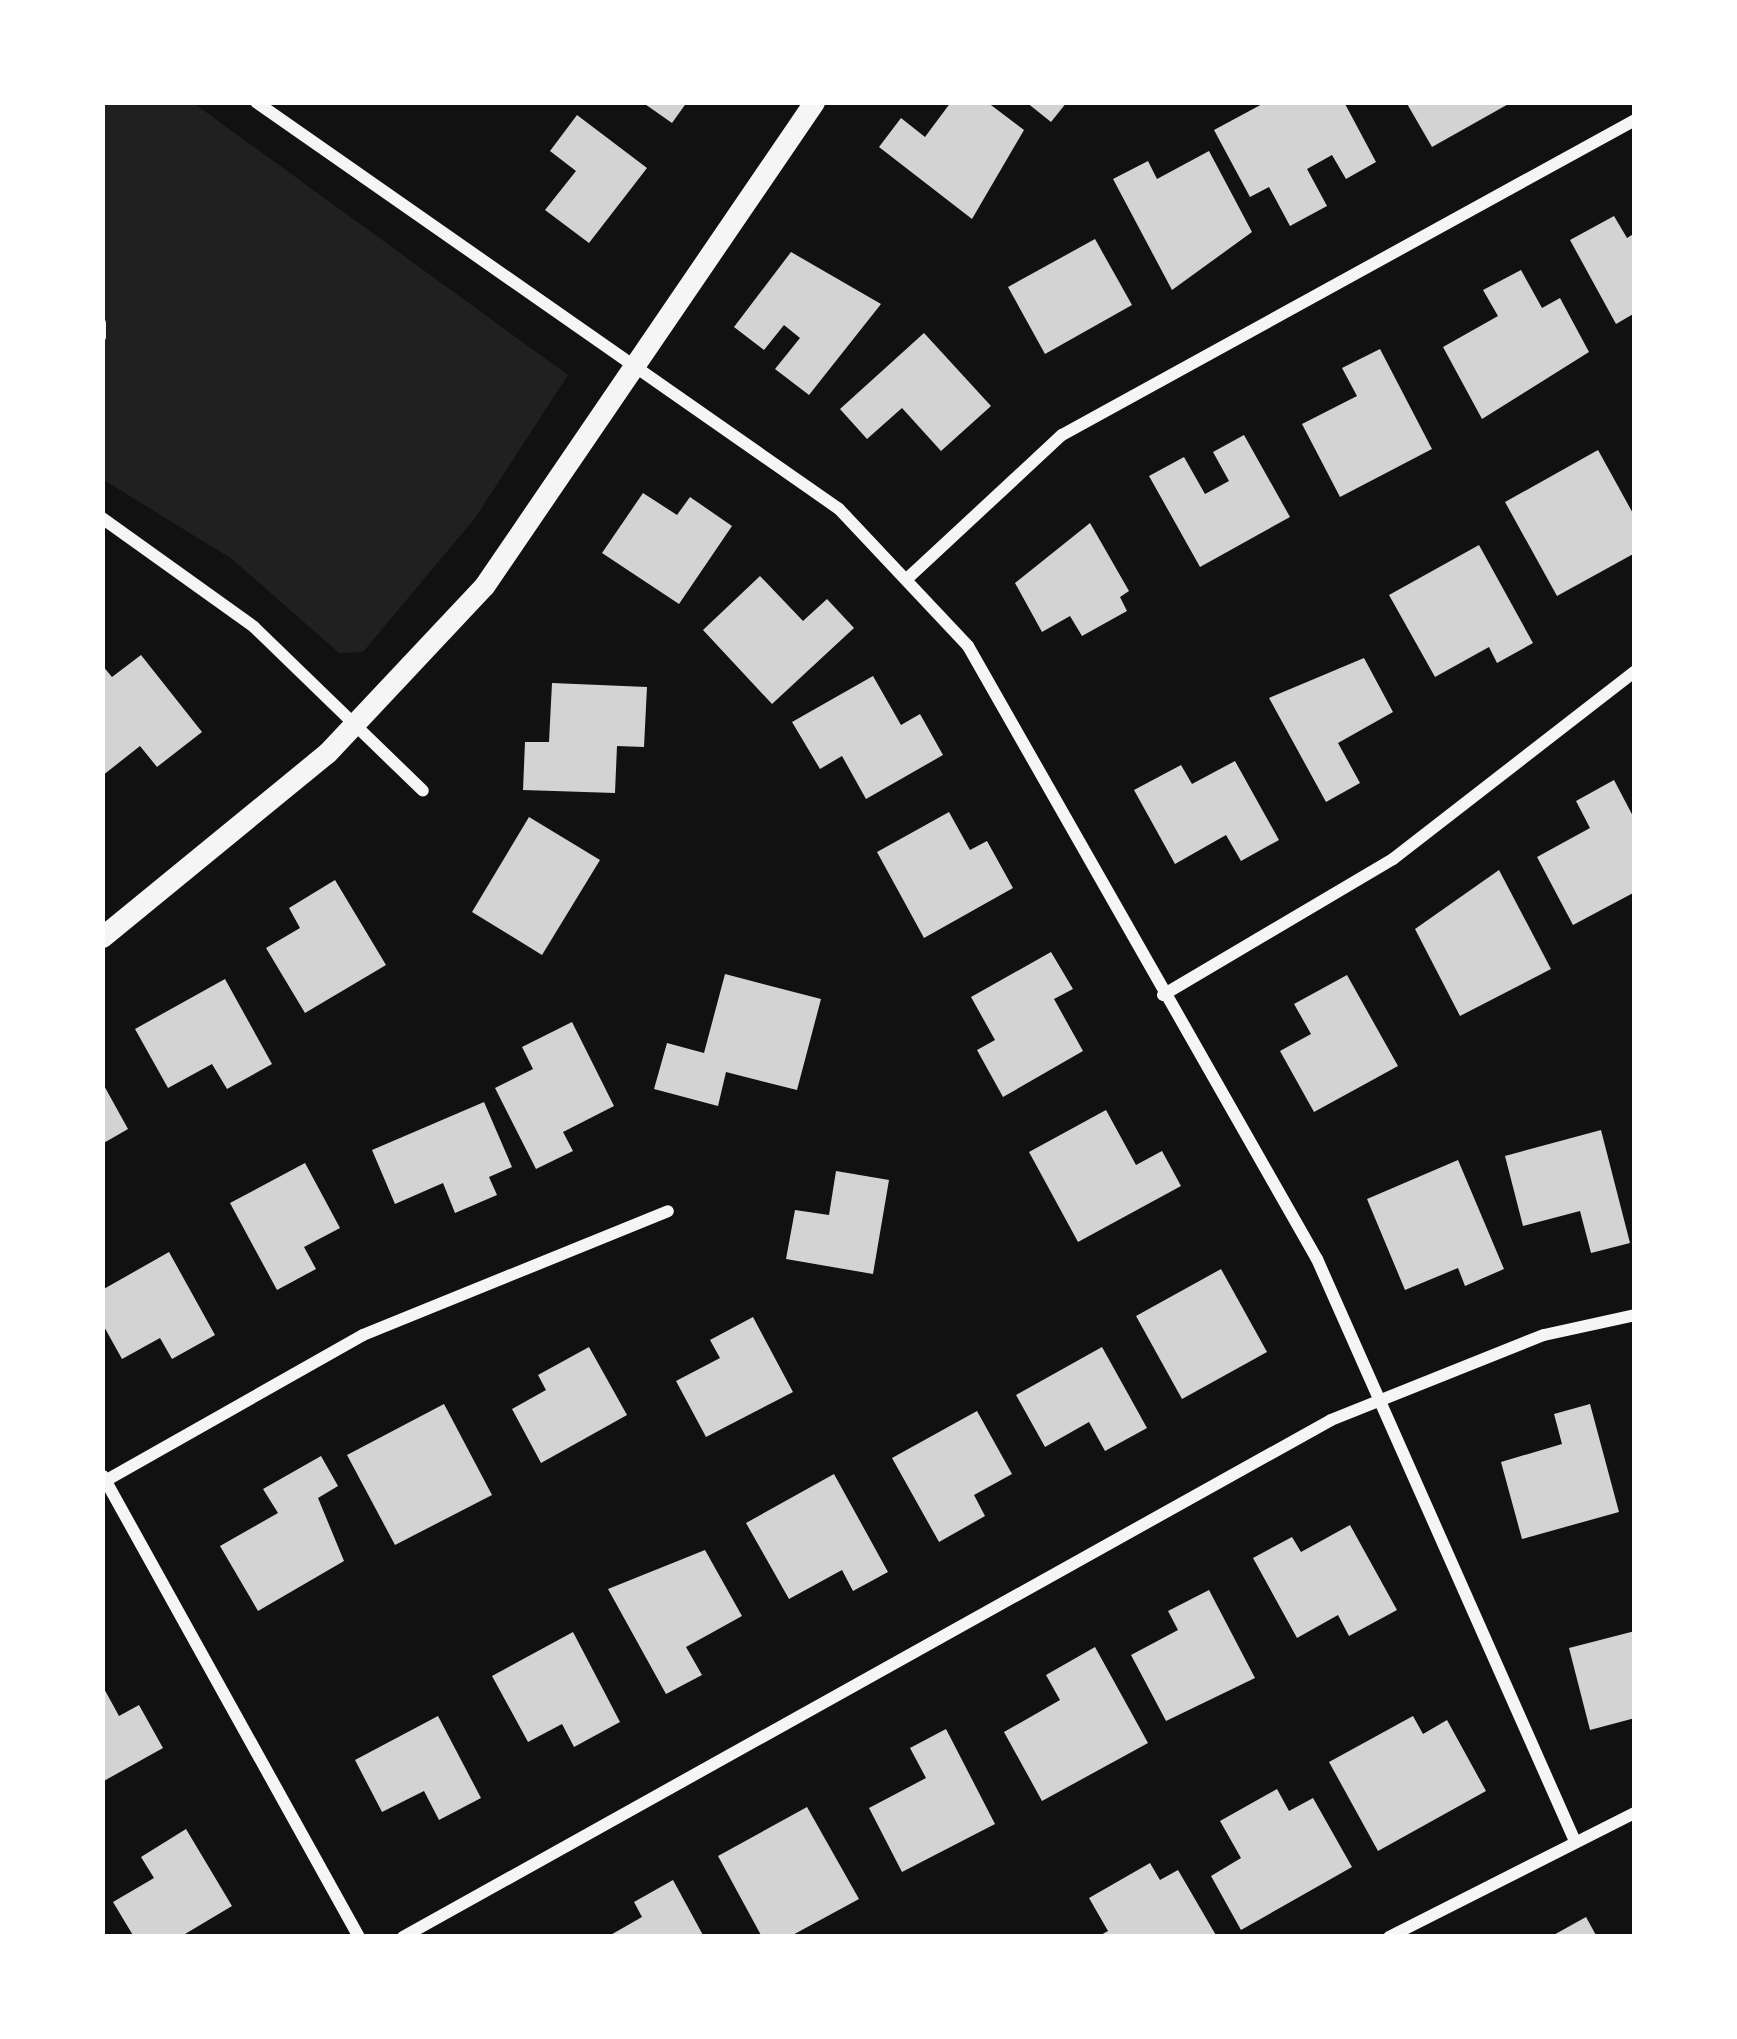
<!DOCTYPE html>
<html>
<head>
<meta charset="utf-8">
<style>
  body { margin:0 }
  #map { position:relative; width:1737px; height:2039px; overflow:hidden; background:#111; font-family:"PT Sans",sans-serif }
  div>[style] { position:absolute }
  .green>* { inset:0; background:#202020 }
  .building>* { inset:0; background:#d3d3d3 }
  .path>* { height:8px; margin:-4px; padding:0 4px; transform-origin:4px; border-radius:4px; background:#f5f5f5 }
  .minor>* { height:12px; margin:-6px; padding:0 6px; transform-origin:6px; border-radius:6px; background:#f5f5f5 }
  .tertiary>* { height:21px; margin:-10.5px; padding:0 10.5px; transform-origin:10.5px; border-radius:10.5px; background:#f5f5f5 }
  span { translate:-50% -50%; white-space:nowrap; text-align:center; line-height:1.15; -webkit-text-stroke:9px #fff; paint-order:stroke }
  .frame { position:absolute; inset:0; border:105px solid #fff; pointer-events:none }
</style>
</head>
<body>
<div id="map">
  <div class="green">
    <i style="clip-path:polygon(102px 102px,192px 102px,568px 375px,475px 518px,363px 652px,339px 653px,232px 559px,102px 479px)"></i>
  </div>
  <div class="building">
    <i style="clip-path:polygon(642px 102px,687px 102px,672px 123px)"></i>
    <i style="clip-path:polygon(951px 102px,987px 102px,1024px 130px,972px 219px,879px 147px,901px 118px,925px 137px)"></i>
    <i style="clip-path:polygon(1026px 102px,1067px 102px,1051px 122px)"></i>
    <i style="clip-path:polygon(1266px 102px,1344px 102px,1376px 162px,1346px 179px,1332px 155px,1307px 169px,1327px 206px,1290px 226px,1269px 187px,1250px 197px,1214px 130px)"></i>
    <i style="clip-path:polygon(1406px 102px,1512px 102px,1432px 147px)"></i>
    <i style="clip-path:polygon(577px 115px,647px 168px,589px 243px,545px 210px,576px 171px,550px 151px)"></i>
    <i style="clip-path:polygon(1209px 151px,1252px 232px,1172px 290px,1113px 179px,1148px 161px,1157px 179px)"></i>
    <i style="clip-path:polygon(1614px 216px,1627px 238px,1635px 233px,1635px 313px,1616px 324px,1570px 240px)"></i>
    <i style="clip-path:polygon(1095px 239px,1132px 305px,1045px 354px,1008px 287px)"></i>
    <i style="clip-path:polygon(791px 252px,881px 304px,809px 395px,775px 369px,800px 338px,784px 325px,764px 350px,734px 327px)"></i>
    <i style="clip-path:polygon(1521px 270px,1542px 308px,1560px 298px,1589px 352px,1482px 419px,1443px 347px,1498px 316px,1483px 290px)"></i>
    <i style="clip-path:polygon(924px 333px,991px 406px,941px 451px,902px 408px,867px 439px,840px 409px)"></i>
    <i style="clip-path:polygon(1380px 349px,1432px 449px,1340px 497px,1302px 424px,1357px 396px,1342px 368px)"></i>
    <i style="clip-path:polygon(1244px 435px,1290px 517px,1200px 567px,1149px 476px,1184px 457px,1205px 494px,1229px 481px,1213px 452px)"></i>
    <i style="clip-path:polygon(1598px 450px,1635px 517px,1635px 553px,1557px 596px,1505px 502px)"></i>
    <i style="clip-path:polygon(643px 493px,677px 515px,690px 497px,732px 526px,679px 604px,602px 553px)"></i>
    <i style="clip-path:polygon(1090px 523px,1129px 591px,1120px 597px,1127px 611px,1082px 636px,1070px 616px,1042px 632px,1015px 583px)"></i>
    <i style="clip-path:polygon(1479px 545px,1533px 643px,1497px 663px,1489px 647px,1435px 677px,1389px 595px)"></i>
    <i style="clip-path:polygon(760px 576px,803px 621px,827px 599px,854px 628px,772px 704px,703px 630px)"></i>
    <i style="clip-path:polygon(141px 655px,202px 732px,157px 767px,140px 746px,102px 776px,102px 665px,112px 677px)"></i>
    <i style="clip-path:polygon(1364px 658px,1393px 712px,1338px 743px,1360px 783px,1326px 802px,1269px 698px)"></i>
    <i style="clip-path:polygon(873px 676px,901px 725px,920px 714px,943px 755px,866px 799px,842px 756px,820px 769px,792px 722px)"></i>
    <i style="clip-path:polygon(552px 683px,647px 687px,644px 747px,617px 746px,615px 793px,523px 790px,525px 742px,549px 742px)"></i>
    <i style="clip-path:polygon(1235px 761px,1279px 840px,1241px 861px,1226px 835px,1175px 864px,1134px 790px,1181px 765px,1192px 784px)"></i>
    <i style="clip-path:polygon(1614px 780px,1635px 820px,1635px 892px,1573px 925px,1537px 857px,1590px 828px,1576px 801px)"></i>
    <i style="clip-path:polygon(949px 812px,970px 850px,987px 841px,1013px 888px,924px 938px,877px 852px)"></i>
    <i style="clip-path:polygon(529px 817px,600px 860px,542px 955px,472px 912px)"></i>
    <i style="clip-path:polygon(1499px 870px,1551px 969px,1460px 1016px,1415px 929px)"></i>
    <i style="clip-path:polygon(335px 880px,386px 965px,305px 1013px,266px 948px,300px 928px,289px 908px)"></i>
    <i style="clip-path:polygon(1051px 952px,1073px 989px,1054px 999px,1083px 1051px,1003px 1097px,977px 1050px,995px 1040px,971px 997px)"></i>
    <i style="clip-path:polygon(725px 974px,821px 999px,797px 1090px,726px 1072px,718px 1106px,654px 1089px,667px 1043px,704px 1053px)"></i>
    <i style="clip-path:polygon(1347px 975px,1398px 1066px,1314px 1112px,1280px 1051px,1311px 1034px,1294px 1004px)"></i>
    <i style="clip-path:polygon(225px 979px,272px 1064px,227px 1089px,212px 1064px,168px 1088px,135px 1029px)"></i>
    <i style="clip-path:polygon(572px 1022px,614px 1106px,563px 1132px,573px 1151px,536px 1169px,495px 1088px,533px 1069px,522px 1047px)"></i>
    <i style="clip-path:polygon(102px 1082px,128px 1129px,102px 1144px)"></i>
    <i style="clip-path:polygon(484px 1102px,512px 1167px,489px 1177px,497px 1195px,455px 1213px,443px 1183px,395px 1204px,372px 1150px)"></i>
    <i style="clip-path:polygon(1106px 1110px,1136px 1165px,1162px 1151px,1181px 1186px,1078px 1242px,1029px 1152px)"></i>
    <i style="clip-path:polygon(1601px 1130px,1630px 1243px,1591px 1253px,1580px 1211px,1523px 1226px,1505px 1156px)"></i>
    <i style="clip-path:polygon(1458px 1160px,1504px 1269px,1465px 1286px,1458px 1268px,1405px 1290px,1367px 1199px)"></i>
    <i style="clip-path:polygon(305px 1163px,340px 1228px,304px 1247px,316px 1269px,277px 1290px,230px 1203px)"></i>
    <i style="clip-path:polygon(836px 1171px,889px 1180px,873px 1274px,786px 1259px,795px 1210px,829px 1215px)"></i>
    <i style="clip-path:polygon(169px 1252px,215px 1335px,172px 1359px,160px 1338px,122px 1359px,102px 1323px,102px 1290px)"></i>
    <i style="clip-path:polygon(1221px 1269px,1267px 1352px,1182px 1399px,1136px 1316px)"></i>
    <i style="clip-path:polygon(753px 1317px,793px 1392px,706px 1437px,676px 1381px,720px 1358px,710px 1340px)"></i>
    <i style="clip-path:polygon(589px 1347px,627px 1415px,541px 1463px,512px 1409px,546px 1390px,538px 1375px)"></i>
    <i style="clip-path:polygon(1102px 1347px,1147px 1428px,1105px 1451px,1089px 1422px,1045px 1447px,1016px 1395px)"></i>
    <i style="clip-path:polygon(444px 1404px,492px 1495px,395px 1545px,347px 1455px)"></i>
    <i style="clip-path:polygon(1590px 1404px,1619px 1512px,1522px 1539px,1501px 1462px,1562px 1444px,1554px 1414px)"></i>
    <i style="clip-path:polygon(977px 1411px,1012px 1474px,974px 1495px,985px 1516px,939px 1542px,892px 1458px)"></i>
    <i style="clip-path:polygon(321px 1456px,338px 1486px,318px 1498px,344px 1561px,258px 1611px,220px 1546px,278px 1513px,263px 1489px)"></i>
    <i style="clip-path:polygon(834px 1474px,888px 1572px,853px 1591px,842px 1570px,789px 1599px,746px 1523px)"></i>
    <i style="clip-path:polygon(1350px 1525px,1397px 1610px,1349px 1636px,1338px 1615px,1297px 1638px,1253px 1558px,1292px 1537px,1301px 1552px)"></i>
    <i style="clip-path:polygon(705px 1550px,742px 1616px,686px 1647px,702px 1675px,666px 1694px,608px 1589px)"></i>
    <i style="clip-path:polygon(1209px 1590px,1255px 1678px,1166px 1721px,1131px 1655px,1178px 1630px,1168px 1611px)"></i>
    <i style="clip-path:polygon(1635px 1631px,1635px 1718px,1590px 1730px,1569px 1648px)"></i>
    <i style="clip-path:polygon(573px 1632px,620px 1722px,574px 1747px,562px 1724px,528px 1742px,492px 1676px)"></i>
    <i style="clip-path:polygon(1095px 1647px,1148px 1743px,1042px 1801px,1004px 1732px,1060px 1700px,1046px 1675px)"></i>
    <i style="clip-path:polygon(102px 1685px,119px 1716px,139px 1705px,163px 1748px,102px 1782px)"></i>
    <i style="clip-path:polygon(438px 1716px,481px 1798px,439px 1820px,424px 1791px,382px 1812px,355px 1760px)"></i>
    <i style="clip-path:polygon(1413px 1716px,1423px 1734px,1447px 1720px,1486px 1791px,1378px 1851px,1329px 1762px)"></i>
    <i style="clip-path:polygon(946px 1729px,995px 1824px,902px 1872px,869px 1808px,926px 1778px,910px 1748px)"></i>
    <i style="clip-path:polygon(1277px 1789px,1289px 1811px,1313px 1798px,1352px 1867px,1241px 1930px,1211px 1876px,1241px 1858px,1220px 1821px)"></i>
    <i style="clip-path:polygon(807px 1807px,859px 1899px,789px 1937px,762px 1937px,718px 1856px)"></i>
    <i style="clip-path:polygon(186px 1829px,232px 1906px,180px 1937px,134px 1937px,113px 1902px,154px 1878px,141px 1857px)"></i>
    <i style="clip-path:polygon(1150px 1863px,1160px 1880px,1178px 1870px,1217px 1937px,1097px 1937px,1108px 1931px,1089px 1898px)"></i>
    <i style="clip-path:polygon(673px 1880px,704px 1937px,607px 1937px,642px 1917px,634px 1902px)"></i>
    <i style="clip-path:polygon(1586px 1917px,1597px 1937px,1550px 1937px)"></i>
  </div>
  <div class="path">
    <i style="left:102px;top:323px;width:14px;rotate:90deg"></i>
  </div>
  <div class="minor">
    <i style="left:256px;top:102px;width:711px;rotate:34.92deg"></i>
    <i style="left:839px;top:509px;width:188px;rotate:46.7deg"></i>
    <i style="left:968px;top:646px;width:705px;rotate:60.35deg"></i>
    <i style="left:1317px;top:1259px;width:634px;rotate:66.1deg"></i>
    <i style="left:102px;top:518px;width:187px;rotate:35.6deg"></i>
    <i style="left:254px;top:627px;width:235px;rotate:44.1deg"></i>
    <i style="left:909px;top:577px;width:209px;rotate:-42.9deg"></i>
    <i style="left:1062px;top:435px;width:654px;rotate:-28.8deg"></i>
    <i style="left:1163px;top:995px;width:267px;rotate:-30.6deg"></i>
    <i style="left:1393px;top:859px;width:306px;rotate:-37.8deg"></i>
    <i style="left:103px;top:1476px;width:527px;rotate:60.96deg"></i>
    <i style="left:105px;top:1481px;width:296px;rotate:-29.5deg"></i>
    <i style="left:363px;top:1335px;width:329px;rotate:-22.1deg"></i>
    <i style="left:403px;top:1937px;width:1062px;rotate:-29.12deg"></i>
    <i style="left:1331px;top:1420px;width:229px;rotate:-21.8deg"></i>
    <i style="left:1544px;top:1335px;width:93px;rotate:-12.4deg"></i>
    <i style="left:1389px;top:1937px;width:275px;rotate:-26.8deg"></i>
  </div>
  <div class="tertiary">
    <i style="left:102px;top:937px;width:291px;rotate:-39.3deg"></i>
    <i style="left:327px;top:753px;width:229px;rotate:-46.8deg"></i>
    <i style="left:484px;top:586px;width:586px;rotate:-55.71deg"></i>
  </div>
  <div class="frame"></div>
</div>
</body>
</html>
